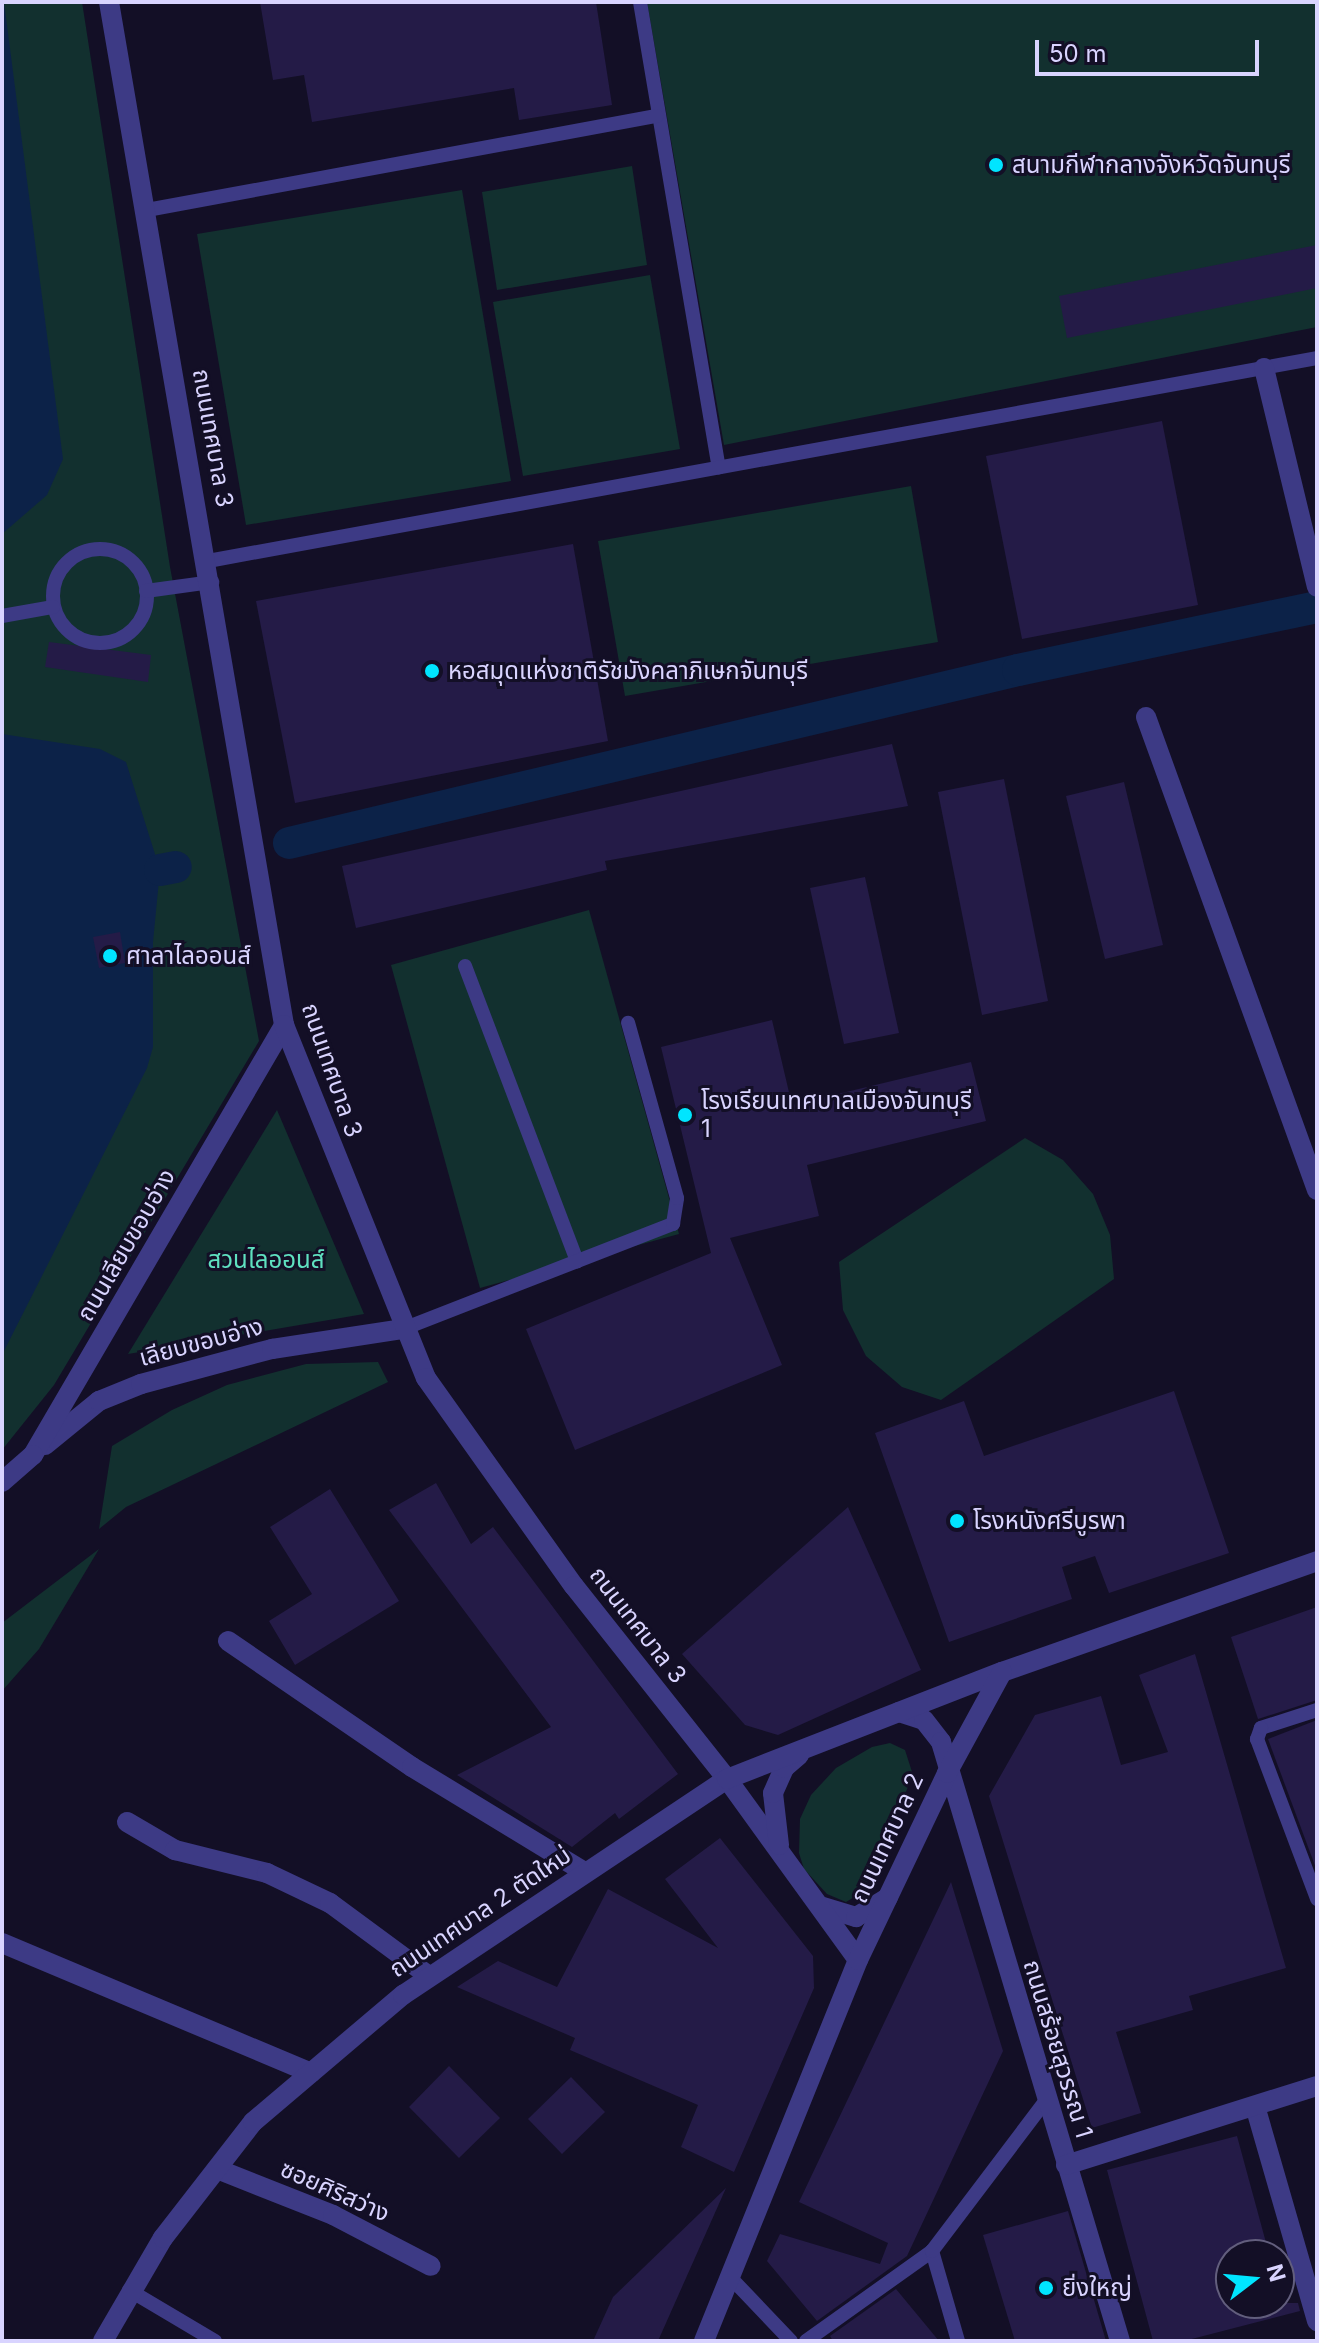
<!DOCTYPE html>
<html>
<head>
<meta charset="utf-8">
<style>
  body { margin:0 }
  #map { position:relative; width:1319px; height:2343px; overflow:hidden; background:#130f26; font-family:Inter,"Noto Sans Thai",sans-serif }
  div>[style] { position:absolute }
  .green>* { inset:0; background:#12302f }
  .water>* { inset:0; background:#0c2248 }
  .canal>* { height:32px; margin:-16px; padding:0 16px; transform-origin:16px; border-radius:16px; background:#0c2248 }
  .building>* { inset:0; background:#241b47 }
  .service>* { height:14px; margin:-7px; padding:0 7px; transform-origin:7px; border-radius:7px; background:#3d3a85 }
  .service>.ring { margin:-7px; padding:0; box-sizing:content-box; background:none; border:14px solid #3d3a85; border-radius:50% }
  .minor>* { height:20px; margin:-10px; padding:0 10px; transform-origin:10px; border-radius:10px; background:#3d3a85 }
  .tertiary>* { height:20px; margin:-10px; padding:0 10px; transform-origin:10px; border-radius:10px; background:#3d3a85 }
  .dots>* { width:22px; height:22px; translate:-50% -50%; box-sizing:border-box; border:4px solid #130f26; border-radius:50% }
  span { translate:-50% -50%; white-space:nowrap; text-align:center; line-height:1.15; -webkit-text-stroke:6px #130f26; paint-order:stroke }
  .poi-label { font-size:24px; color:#d9d4ff }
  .left { translate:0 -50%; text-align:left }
  .street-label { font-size:24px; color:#d9d4ff }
  .park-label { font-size:24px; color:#5fe0c0 }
  .frame { position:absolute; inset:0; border:4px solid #d9d4ff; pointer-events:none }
  .north { position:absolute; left:1215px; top:2239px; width:80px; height:80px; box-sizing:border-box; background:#130f26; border:2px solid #625e7d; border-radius:50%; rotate:74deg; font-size:22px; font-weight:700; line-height:32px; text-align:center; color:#d9d4ff }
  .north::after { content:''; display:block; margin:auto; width:28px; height:36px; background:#00e5ff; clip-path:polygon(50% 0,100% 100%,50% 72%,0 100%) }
  .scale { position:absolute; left:1035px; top:40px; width:224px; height:36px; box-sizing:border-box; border:4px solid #d9d4ff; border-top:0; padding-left:10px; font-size:24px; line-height:28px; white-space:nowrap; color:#d9d4ff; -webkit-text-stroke:6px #130f26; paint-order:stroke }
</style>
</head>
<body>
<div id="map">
  <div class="green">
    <i style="clip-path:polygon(2px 2px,82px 2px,170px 567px,259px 1041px,54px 1385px,2px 1450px)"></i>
    <i style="clip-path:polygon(647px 2px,1317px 2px,1317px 327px,724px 445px)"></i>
    <i style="clip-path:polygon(632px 166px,647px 265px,497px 290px,482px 192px)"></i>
    <i style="clip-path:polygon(462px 190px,511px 481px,246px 525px,197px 234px)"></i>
    <i style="clip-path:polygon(650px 275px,680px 449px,523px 476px,493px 302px)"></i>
    <i style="clip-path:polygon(911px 486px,938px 642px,625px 696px,598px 541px)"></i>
    <i style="clip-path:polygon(589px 910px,679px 1234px,480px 1288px,391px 965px)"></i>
    <i style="clip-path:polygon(277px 1110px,364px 1314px,128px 1354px)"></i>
    <i style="clip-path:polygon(1025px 1138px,1063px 1160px,1093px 1194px,1110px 1235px,1114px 1279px,941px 1400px,902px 1387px,866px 1356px,843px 1310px,839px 1262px)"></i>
    <i style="clip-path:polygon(378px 1362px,388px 1382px,126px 1507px,99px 1529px,112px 1446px,172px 1410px,227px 1385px,306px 1364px)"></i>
    <i style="clip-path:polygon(99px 1549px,39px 1649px,2px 1691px,2px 1623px)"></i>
    <i style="clip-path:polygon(890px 1743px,905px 1750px,913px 1775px,864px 1891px,846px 1902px,827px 1894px,804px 1869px,799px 1853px,800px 1819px,811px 1795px,836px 1768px,872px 1747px)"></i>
  </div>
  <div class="water">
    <i style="clip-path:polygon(4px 2px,63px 459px,47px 495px,2px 534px)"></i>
    <i style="clip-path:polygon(2px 734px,100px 749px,126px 762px,160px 870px,153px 942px,153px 1047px,147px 1068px,2px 1355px)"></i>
  </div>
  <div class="canal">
    <i style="left:289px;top:843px;width:749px;rotate:-13.35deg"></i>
    <i style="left:1018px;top:670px;width:306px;rotate:-11.9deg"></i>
    <i style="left:160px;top:870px;width:16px;rotate:-11deg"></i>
  </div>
  <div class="building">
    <i style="clip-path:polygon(260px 2px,596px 2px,612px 105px,519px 120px,514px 88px,312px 122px,304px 75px,273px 80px)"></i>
    <i style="clip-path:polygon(1317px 245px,1317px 288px,1067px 338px,1059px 296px)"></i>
    <i style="clip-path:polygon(1162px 421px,1198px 605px,1022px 639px,986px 456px)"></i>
    <i style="clip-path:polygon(573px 544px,608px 741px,295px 803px,256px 601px)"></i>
    <i style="clip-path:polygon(49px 642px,151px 655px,148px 682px,45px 667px)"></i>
    <i style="clip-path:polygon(892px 744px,908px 806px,605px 861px,607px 870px,356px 928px,342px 866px)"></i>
    <i style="clip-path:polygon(1004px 779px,1048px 1001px,982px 1015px,938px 792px)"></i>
    <i style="clip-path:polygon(1124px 782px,1163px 945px,1105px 959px,1066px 796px)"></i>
    <i style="clip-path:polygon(865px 877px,899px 1033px,844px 1044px,810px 888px)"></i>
    <i style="clip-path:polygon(120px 932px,125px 963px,99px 968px,93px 937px)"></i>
    <i style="clip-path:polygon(772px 1020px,792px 1105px,971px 1062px,986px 1121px,807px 1165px,819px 1216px,730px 1238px,782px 1365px,575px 1450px,526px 1329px,711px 1253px,661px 1047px)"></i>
    <i style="clip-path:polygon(1174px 1391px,1229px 1553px,1109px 1593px,1095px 1556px,1062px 1567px,1072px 1599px,949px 1642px,875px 1433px,964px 1401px,984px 1456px)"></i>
    <i style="clip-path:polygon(436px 1483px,471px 1544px,493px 1527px,678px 1774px,619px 1819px,615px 1813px,572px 1847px,457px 1775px,551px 1727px,389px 1510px)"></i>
    <i style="clip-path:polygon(330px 1489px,399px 1601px,295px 1665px,269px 1621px,312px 1594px,270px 1527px)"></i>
    <i style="clip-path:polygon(848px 1507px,921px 1670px,778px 1735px,745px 1725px,682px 1654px)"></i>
    <i style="clip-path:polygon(1317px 1607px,1317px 1700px,1258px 1719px,1231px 1637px)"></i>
    <i style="clip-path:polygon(1195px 1654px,1286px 1968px,1189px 1996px,1193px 2010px,1116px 2032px,1141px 2113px,1092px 2128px,989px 1796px,1035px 1715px,1101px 1696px,1121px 1765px,1168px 1752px,1139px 1675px)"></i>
    <i style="clip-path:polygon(1317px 1720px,1317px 1871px,1268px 1739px)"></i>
    <i style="clip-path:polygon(720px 1838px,813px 1956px,814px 1988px,734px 2172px,681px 2147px,698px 2105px,570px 2050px,575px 2038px,457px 1987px,498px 1961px,557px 1987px,608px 1889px,718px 1948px,665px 1879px)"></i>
    <i style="clip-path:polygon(951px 1882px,1003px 2051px,907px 2256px,817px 2321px,767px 2261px,780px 2234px,880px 2264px,888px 2243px,799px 2202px)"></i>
    <i style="clip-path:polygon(449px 2066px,500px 2118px,459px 2158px,409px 2107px)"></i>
    <i style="clip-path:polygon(571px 2077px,605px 2112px,562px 2154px,528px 2119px)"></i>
    <i style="clip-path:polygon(1237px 2136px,1268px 2250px,1231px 2255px,1231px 2303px,1298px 2303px,1300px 2311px,1184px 2341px,1153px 2341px,1107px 2170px)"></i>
    <i style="clip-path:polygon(726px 2188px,658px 2341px,593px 2341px,613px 2297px)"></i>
    <i style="clip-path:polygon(1068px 2211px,1106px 2341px,1015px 2341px,983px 2235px)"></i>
    <i style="clip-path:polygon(896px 2289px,939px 2341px,833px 2341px,830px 2336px)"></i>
  </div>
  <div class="service">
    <i style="left:640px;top:2px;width:472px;rotate:80.4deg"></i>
    <i style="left:147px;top:210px;width:518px;rotate:-10.46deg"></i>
    <i class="ring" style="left:53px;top:549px;width:80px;height:80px"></i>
    <i style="left:208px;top:561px;width:1127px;rotate:-10.37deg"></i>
    <i style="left:146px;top:591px;width:67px;rotate:-7.8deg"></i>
    <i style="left:2px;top:616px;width:52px;rotate:-10deg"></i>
    <i style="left:465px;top:966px;width:316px;rotate:69.2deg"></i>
    <i style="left:403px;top:1329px;width:290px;rotate:-21.3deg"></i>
    <i style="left:673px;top:1224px;width:26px;rotate:-81deg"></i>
    <i style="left:677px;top:1198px;width:182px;rotate:-105.6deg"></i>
    <i style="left:1317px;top:1710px;width:59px;rotate:162.2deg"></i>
    <i style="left:1261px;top:1728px;width:12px;rotate:110deg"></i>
    <i style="left:1257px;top:1739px;width:171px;rotate:69.4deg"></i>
    <i style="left:731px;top:2278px;width:87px;rotate:46.4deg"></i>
    <i style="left:129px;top:2290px;width:100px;rotate:30.7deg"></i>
    <i style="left:806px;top:2341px;width:155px;rotate:-35.5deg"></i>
    <i style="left:958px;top:2341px;width:94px;rotate:-106.1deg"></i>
    <i style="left:932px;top:2251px;width:189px;rotate:-52.9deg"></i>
  </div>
  <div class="minor">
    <i style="left:1264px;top:368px;width:225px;rotate:76.4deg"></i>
    <i style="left:1146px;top:717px;width:503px;rotate:70.12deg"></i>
    <i style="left:45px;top:1445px;width:70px;rotate:-39.2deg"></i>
    <i style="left:99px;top:1401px;width:45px;rotate:-22deg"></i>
    <i style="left:141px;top:1384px;width:136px;rotate:-15deg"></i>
    <i style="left:272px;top:1349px;width:133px;rotate:-8.7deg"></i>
    <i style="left:33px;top:1455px;width:498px;rotate:-59.7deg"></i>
    <i style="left:228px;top:1641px;width:223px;rotate:34.4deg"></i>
    <i style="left:412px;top:1767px;width:202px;rotate:31.3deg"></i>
    <i style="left:899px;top:1712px;width:26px;rotate:18deg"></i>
    <i style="left:924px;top:1720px;width:28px;rotate:52deg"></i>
    <i style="left:941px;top:1742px;width:625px;rotate:73.36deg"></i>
    <i style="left:127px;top:1822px;width:56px;rotate:30.3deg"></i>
    <i style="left:175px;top:1850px;width:95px;rotate:14deg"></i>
    <i style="left:267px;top:1873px;width:70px;rotate:25.5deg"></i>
    <i style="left:330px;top:1903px;width:123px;rotate:36.4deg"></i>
    <i style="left:820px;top:1906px;width:38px;rotate:17deg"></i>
    <i style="left:856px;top:1917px;width:37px;rotate:-31deg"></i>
    <i style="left:2px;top:1943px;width:335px;rotate:22.8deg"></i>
    <i style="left:1255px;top:2106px;width:224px;rotate:73.9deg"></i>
    <i style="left:1066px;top:2165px;width:263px;rotate:-17.5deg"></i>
    <i style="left:217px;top:2169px;width:125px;rotate:21.6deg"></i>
    <i style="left:333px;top:2215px;width:110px;rotate:27.5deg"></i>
  </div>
  <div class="tertiary">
    <i style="left:109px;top:2px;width:1038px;rotate:80.29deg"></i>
    <i style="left:284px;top:1025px;width:380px;rotate:68.1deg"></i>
    <i style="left:426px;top:1378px;width:255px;rotate:54.6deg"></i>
    <i style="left:574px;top:1586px;width:246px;rotate:51.6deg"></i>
    <i style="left:727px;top:1779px;width:223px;rotate:54.1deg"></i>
    <i style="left:2px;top:1482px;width:41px;rotate:-41.1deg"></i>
    <i style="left:779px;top:1845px;width:52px;rotate:-96.6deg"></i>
    <i style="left:773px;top:1793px;width:27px;rotate:-66deg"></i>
    <i style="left:784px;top:1768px;width:20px;rotate:-41deg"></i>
    <i style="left:103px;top:2341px;width:119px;rotate:-59.8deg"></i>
    <i style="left:163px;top:2238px;width:147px;rotate:-52.2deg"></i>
    <i style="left:253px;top:2122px;width:197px;rotate:-40.3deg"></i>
    <i style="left:403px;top:1995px;width:389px;rotate:-33.7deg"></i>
    <i style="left:727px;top:1779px;width:295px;rotate:-21.3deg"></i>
    <i style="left:1002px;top:1672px;width:334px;rotate:-19.4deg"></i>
    <i style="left:704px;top:2341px;width:411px;rotate:-68deg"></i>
    <i style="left:858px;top:1960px;width:207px;rotate:-64.5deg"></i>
    <i style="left:947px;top:1773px;width:115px;rotate:-61.4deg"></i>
  </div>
  <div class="dots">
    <i style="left:996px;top:165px;background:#00e5ff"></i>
    <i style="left:432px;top:671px;background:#00e5ff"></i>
    <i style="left:110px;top:956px;background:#00e5ff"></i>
    <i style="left:685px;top:1115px;background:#00e5ff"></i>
    <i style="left:957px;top:1521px;background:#00e5ff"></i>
    <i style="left:1046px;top:2288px;background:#00e5ff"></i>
  </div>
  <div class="poi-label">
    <span class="left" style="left:1012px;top:165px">สนามกีฬากลางจังหวัดจันทบุรี</span>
    <span class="left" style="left:448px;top:671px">หอสมุดแห่งชาติรัชมังคลาภิเษกจันทบุรี</span>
    <span class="left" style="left:126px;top:956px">ศาลาไลออนส์</span>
    <span class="left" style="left:701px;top:1115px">โรงเรียนเทศบาลเมืองจันทบุรี<br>1</span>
    <span class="left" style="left:973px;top:1521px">โรงหนังศรีบูรพา</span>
    <span class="left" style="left:1062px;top:2288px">ยิ่งใหญ่</span>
  </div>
  <div class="street-label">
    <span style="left:213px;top:438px;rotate:80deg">ถนนเทศบาล 3</span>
    <span style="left:332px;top:1070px;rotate:71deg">ถนนเทศบาล 3</span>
    <span style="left:126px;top:1245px;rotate:-60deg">ถนนเลียบขอบอ่าง</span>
    <span style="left:201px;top:1342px;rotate:-15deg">เลียบขอบอ่าง</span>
    <span style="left:638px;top:1625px;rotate:52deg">ถนนเทศบาล 3</span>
    <span style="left:887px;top:1838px;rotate:-65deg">ถนนเทศบาล 2</span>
    <span style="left:480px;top:1912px;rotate:-34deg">ถนนเทศบาล 2 ตัดใหม่</span>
    <span style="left:1058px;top:2049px;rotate:73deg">ถนนสร้อยสุวรรณ 1</span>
    <span style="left:335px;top:2191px;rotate:24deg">ซอยศิริสว่าง</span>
  </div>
  <div class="park-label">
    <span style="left:266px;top:1260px">สวนไลออนส์</span>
  </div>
  <div class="frame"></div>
  <div class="north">N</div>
  <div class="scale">50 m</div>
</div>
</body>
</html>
